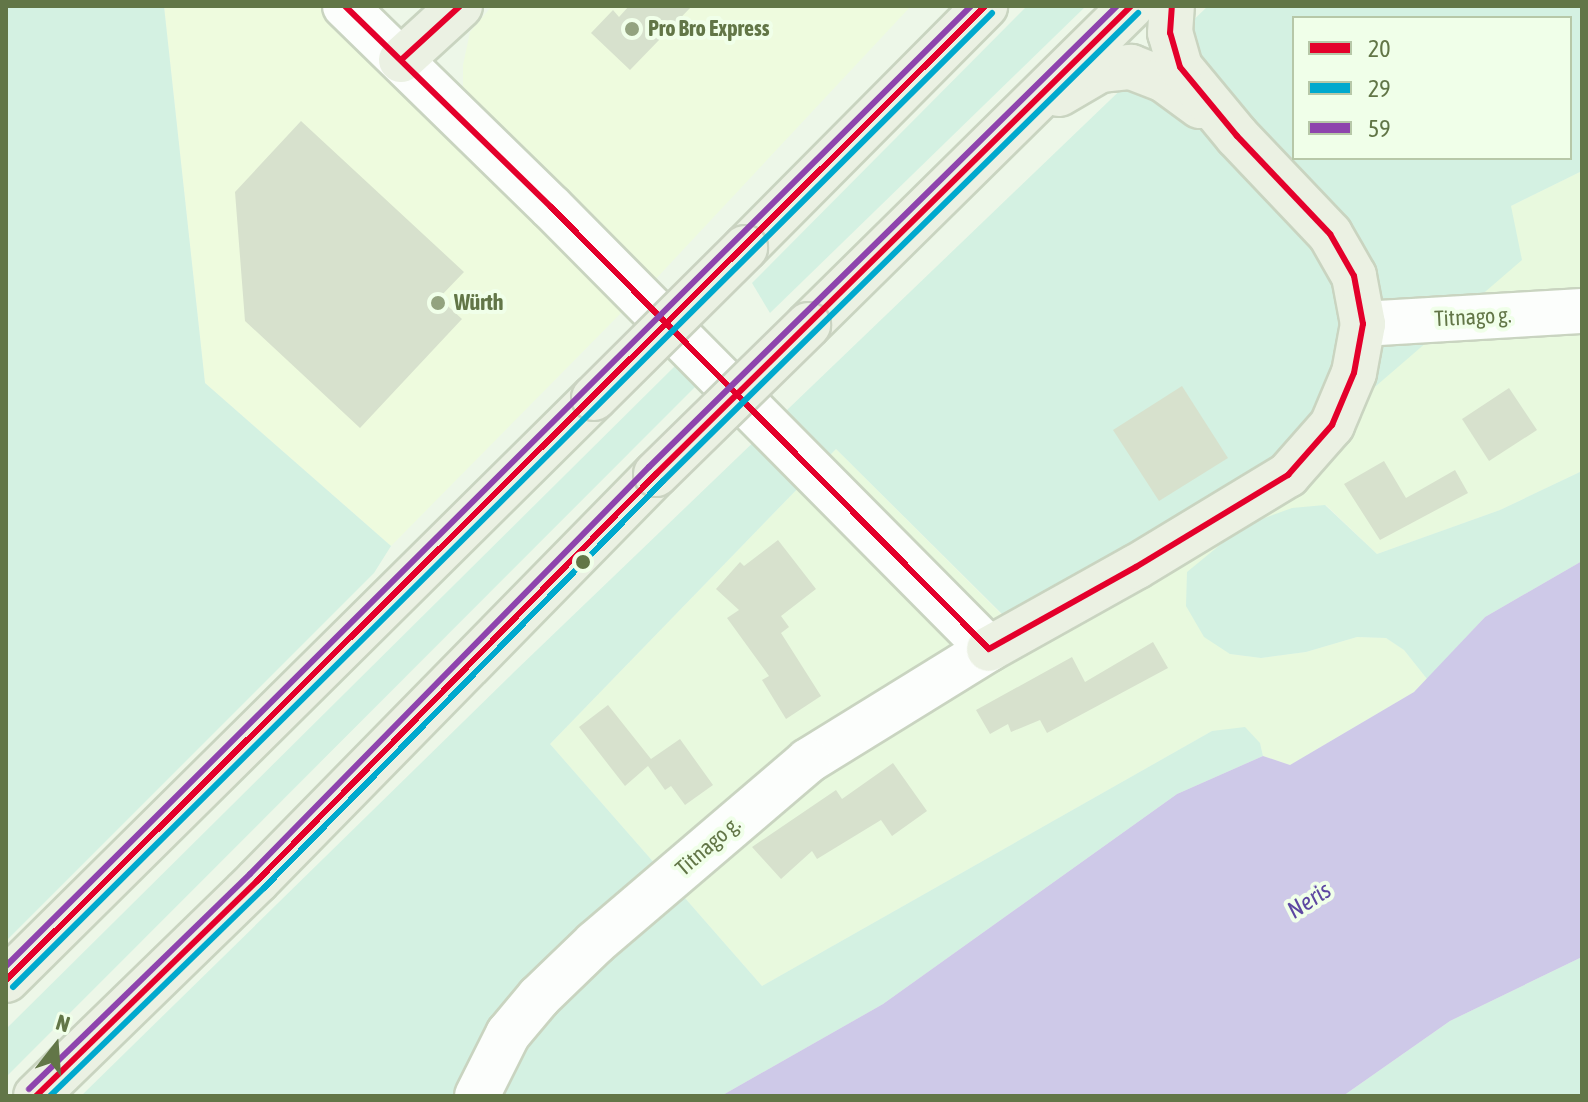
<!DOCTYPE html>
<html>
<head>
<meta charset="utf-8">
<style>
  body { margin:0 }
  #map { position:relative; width:1588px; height:1102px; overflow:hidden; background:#edf7e8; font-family:"Asap Condensed",sans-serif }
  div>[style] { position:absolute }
  .residential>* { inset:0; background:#e8f9de }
  .commercial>* { inset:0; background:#eefbde }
  .green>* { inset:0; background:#d4f1e2 }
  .water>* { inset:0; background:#cec9e8 }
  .building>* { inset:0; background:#d7e1cd }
  .roads { filter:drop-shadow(2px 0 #c9d4c0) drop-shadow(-2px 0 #c9d4c0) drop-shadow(0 2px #c9d4c0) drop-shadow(0 -2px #c9d4c0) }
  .minor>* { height:44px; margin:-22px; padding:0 22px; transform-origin:22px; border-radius:22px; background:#fcfefc }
  .highway>* { height:44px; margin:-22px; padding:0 22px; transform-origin:22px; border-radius:22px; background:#ebf1e3 }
  .bridges { filter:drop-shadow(2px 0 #cad3c1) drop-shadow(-2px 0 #cad3c1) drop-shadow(0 2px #cad3c1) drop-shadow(0 -2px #cad3c1) }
  .highway-bridge>* { height:44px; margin:-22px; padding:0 22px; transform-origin:22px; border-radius:22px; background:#ebf1e3 }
  .bus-1>* { height:6px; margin:-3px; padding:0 3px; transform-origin:3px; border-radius:3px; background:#e4002b }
  .bus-2>* { height:6px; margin:-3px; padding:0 3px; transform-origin:3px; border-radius:3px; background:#00a9ce }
  .bus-3>* { height:6px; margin:-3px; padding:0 3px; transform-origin:3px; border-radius:3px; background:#8e44ad }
  .dots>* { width:22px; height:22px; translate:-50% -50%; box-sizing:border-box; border:4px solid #f0ffe9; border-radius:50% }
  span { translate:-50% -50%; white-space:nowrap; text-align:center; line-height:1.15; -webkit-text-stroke:8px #f0ffe9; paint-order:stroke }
  .poi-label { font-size:22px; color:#627647; font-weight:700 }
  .left { translate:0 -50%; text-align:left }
  .street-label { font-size:22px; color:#627647 }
  .water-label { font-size:24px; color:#5d47a1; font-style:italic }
  .frame { position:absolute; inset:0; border:8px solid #627647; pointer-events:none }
  .legend { position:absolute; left:1292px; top:16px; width:280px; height:144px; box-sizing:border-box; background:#f0ffe9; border:2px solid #b7c8a8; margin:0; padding:10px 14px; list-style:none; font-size:24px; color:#627647 }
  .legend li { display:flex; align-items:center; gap:16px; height:40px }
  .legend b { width:40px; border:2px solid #b7c8a8 }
  .north { position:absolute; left:16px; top:1006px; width:80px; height:80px; -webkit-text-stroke:6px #f0ffe9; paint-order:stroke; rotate:17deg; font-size:22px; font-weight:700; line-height:32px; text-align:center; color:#627647 }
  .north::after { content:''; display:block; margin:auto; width:28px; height:36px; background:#627647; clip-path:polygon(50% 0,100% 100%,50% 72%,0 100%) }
</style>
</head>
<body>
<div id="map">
  <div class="residential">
    <i style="clip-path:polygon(1582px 171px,1582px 471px,1500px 510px,1377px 554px,1326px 505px,1230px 654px,1261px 658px,1306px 652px,1357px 637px,1386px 638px,1404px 650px,1427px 679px,1414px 692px,1290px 765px,1263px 756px,1260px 743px,1212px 731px,762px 986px,550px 744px,836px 449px,1004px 617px,1511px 206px)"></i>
  </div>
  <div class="commercial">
    <i style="clip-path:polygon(164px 6px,323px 6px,626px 308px,391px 546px,205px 383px)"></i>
    <i style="clip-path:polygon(492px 6px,911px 6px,652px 283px,463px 94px,463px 65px,470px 32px)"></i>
  </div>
  <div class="green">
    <i style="clip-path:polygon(6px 6px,164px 6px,205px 383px,391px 546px,374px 573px,6px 941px)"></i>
    <i style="clip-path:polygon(1027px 6px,1086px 6px,770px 313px,752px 283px)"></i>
    <i style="clip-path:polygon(evenodd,1208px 6px,1582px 6px,1582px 171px,1511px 206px,1522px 260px,1296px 455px,1005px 617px,836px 449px,550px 744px,762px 986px,1212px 731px,1245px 727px,1260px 743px,1263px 756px,1177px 794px,883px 1004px,721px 1096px,81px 1096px,513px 673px,1208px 6px,1294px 18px,1570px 18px,1570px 158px,1294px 158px,1294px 18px)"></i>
    <i style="clip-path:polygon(675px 366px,695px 387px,6px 1077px,6px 1029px)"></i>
    <i style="clip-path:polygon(1582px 471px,1582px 561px,1485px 617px,1427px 679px,1404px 650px,1386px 638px,1357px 637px,1306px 652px,1261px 658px,1230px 654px,1204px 637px,1186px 606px,1187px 572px,1243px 526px,1292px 508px,1325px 505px,1377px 554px,1500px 510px)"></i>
    <i style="clip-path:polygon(1582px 957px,1582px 1096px,1343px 1096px,1450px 1021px)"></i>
  </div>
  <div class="water">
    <i style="clip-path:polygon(1582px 561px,1582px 957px,1450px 1021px,1343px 1096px,721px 1096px,883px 1004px,1177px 794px,1263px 756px,1290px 765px,1414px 692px,1485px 617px)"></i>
  </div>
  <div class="building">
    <i style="clip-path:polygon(629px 6px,692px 6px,630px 70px,591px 33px,613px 10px,619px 17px)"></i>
    <i style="clip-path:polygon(301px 121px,464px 272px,439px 298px,462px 319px,360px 428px,245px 321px,235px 192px)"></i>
    <i style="clip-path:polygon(1182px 386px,1228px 458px,1159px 501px,1113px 430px)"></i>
    <i style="clip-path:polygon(1509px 388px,1537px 430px,1489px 461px,1462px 419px)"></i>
    <i style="clip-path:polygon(1384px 461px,1406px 498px,1455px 470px,1468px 493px,1380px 540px,1344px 484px)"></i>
    <i style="clip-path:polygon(778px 540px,816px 589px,781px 616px,789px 627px,781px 633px,821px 696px,786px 719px,762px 680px,769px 676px,727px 618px,739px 610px,716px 589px,740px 562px,744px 566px)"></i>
    <i style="clip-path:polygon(1153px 642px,1168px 668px,1047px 733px,1040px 720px,1011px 732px,1008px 724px,990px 734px,976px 710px,1072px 657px,1085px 682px)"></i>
    <i style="clip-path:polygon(608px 705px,651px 759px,680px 739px,713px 785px,685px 805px,671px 786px,665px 790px,648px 766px,625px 786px,579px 727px)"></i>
    <i style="clip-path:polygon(893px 763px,927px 811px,892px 836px,881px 820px,817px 859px,812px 851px,781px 879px,752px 847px,836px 790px,842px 799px)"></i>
  </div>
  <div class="roads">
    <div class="minor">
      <i style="left:345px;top:6px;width:288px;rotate:44.3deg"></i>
      <i style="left:551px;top:207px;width:622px;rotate:45.26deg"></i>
      <i style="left:989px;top:649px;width:213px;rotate:148.3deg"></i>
      <i style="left:808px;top:761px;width:280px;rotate:139.5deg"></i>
      <i style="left:595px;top:943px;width:78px;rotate:136deg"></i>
      <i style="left:539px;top:997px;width:48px;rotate:130deg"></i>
      <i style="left:508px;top:1034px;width:69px;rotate:116.6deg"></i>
      <i style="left:1363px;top:324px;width:219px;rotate:-3.4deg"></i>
    </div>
    <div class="highway">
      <i style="left:401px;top:60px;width:80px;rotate:-42.5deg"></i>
      <i style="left:1059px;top:94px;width:48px;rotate:-30.3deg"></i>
      <i style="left:1100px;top:70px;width:31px;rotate:-6deg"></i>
      <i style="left:1131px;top:67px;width:34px;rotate:21deg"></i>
      <i style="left:1163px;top:79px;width:46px;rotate:36.1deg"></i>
      <i style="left:745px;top:248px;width:341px;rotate:-45.2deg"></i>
      <i style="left:808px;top:325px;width:454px;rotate:-44.6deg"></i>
      <i style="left:989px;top:649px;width:168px;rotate:-29.2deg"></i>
      <i style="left:1136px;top:567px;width:178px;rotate:-31.2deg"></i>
      <i style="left:1288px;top:475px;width:67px;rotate:-48.7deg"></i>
      <i style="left:1332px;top:425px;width:56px;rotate:-67.1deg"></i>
      <i style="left:1354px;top:373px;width:50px;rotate:-79.6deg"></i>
      <i style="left:1363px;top:324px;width:49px;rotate:-100.6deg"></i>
      <i style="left:1354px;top:276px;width:48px;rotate:-119.7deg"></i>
      <i style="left:1330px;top:234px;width:135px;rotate:-133.5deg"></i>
      <i style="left:1237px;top:136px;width:89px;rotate:-129.6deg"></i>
      <i style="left:1180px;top:67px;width:35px;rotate:-106deg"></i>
      <i style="left:1170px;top:33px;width:27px;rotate:-86deg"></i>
      <i style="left:6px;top:980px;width:827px;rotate:-44.71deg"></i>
      <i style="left:36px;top:1096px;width:308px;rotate:-44.2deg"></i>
      <i style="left:257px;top:881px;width:570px;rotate:-45.57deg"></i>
    </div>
  </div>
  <div class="bridges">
    <div class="highway-bridge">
      <i style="left:594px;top:398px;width:213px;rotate:-44.8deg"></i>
      <i style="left:656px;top:474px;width:213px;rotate:-44.4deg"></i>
    </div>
  </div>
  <div class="bus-1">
    <i style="left:345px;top:6px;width:288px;rotate:44.3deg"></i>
    <i style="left:551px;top:207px;width:622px;rotate:45.26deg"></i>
    <i style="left:989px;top:649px;width:168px;rotate:-29.2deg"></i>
    <i style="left:1136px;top:567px;width:178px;rotate:-31.2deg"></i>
    <i style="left:1288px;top:475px;width:67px;rotate:-48.7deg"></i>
    <i style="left:1332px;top:425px;width:56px;rotate:-67.1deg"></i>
    <i style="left:1354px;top:373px;width:50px;rotate:-79.6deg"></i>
    <i style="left:1363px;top:324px;width:49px;rotate:-100.6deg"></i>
    <i style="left:1354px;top:276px;width:48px;rotate:-119.7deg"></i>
    <i style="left:1330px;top:234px;width:135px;rotate:-133.5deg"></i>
    <i style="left:1237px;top:136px;width:89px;rotate:-129.6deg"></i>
    <i style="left:1180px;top:67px;width:35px;rotate:-106deg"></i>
    <i style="left:1170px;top:33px;width:27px;rotate:-86deg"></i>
    <i style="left:401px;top:60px;width:80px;rotate:-42.5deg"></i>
    <i style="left:6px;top:980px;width:1381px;rotate:-44.85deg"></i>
    <i style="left:36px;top:1096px;width:308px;rotate:-44.2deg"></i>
    <i style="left:257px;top:881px;width:570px;rotate:-45.57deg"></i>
    <i style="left:656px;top:474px;width:667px;rotate:-44.57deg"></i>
  </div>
  <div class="bus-2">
    <i style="left:13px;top:987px;width:1381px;rotate:-44.85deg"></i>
    <i style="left:50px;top:1096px;width:298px;rotate:-44.2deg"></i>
    <i style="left:264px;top:888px;width:570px;rotate:-45.57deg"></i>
    <i style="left:663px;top:481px;width:667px;rotate:-44.57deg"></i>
  </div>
  <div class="bus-3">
    <i style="left:6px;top:966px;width:1361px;rotate:-44.85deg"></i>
    <i style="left:29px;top:1089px;width:308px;rotate:-44.2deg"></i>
    <i style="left:250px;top:874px;width:570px;rotate:-45.57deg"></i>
    <i style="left:649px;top:467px;width:657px;rotate:-44.57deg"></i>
  </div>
  <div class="dots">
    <i style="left:632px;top:29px;background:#93a37f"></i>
    <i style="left:438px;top:303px;background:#93a37f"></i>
    <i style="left:583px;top:562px;background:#627647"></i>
  </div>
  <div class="poi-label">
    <span class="left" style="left:648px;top:29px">Pro Bro Express</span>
    <span class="left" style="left:454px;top:303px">Würth</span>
  </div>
  <div class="street-label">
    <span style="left:1473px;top:317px;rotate:-3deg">Titnago g.</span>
    <span style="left:708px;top:846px;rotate:-41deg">Titnago g.</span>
  </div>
  <div class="water-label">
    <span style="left:1309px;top:900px;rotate:-33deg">Neris</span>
  </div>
  <div class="frame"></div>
  <ul class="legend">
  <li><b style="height:10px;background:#e4002b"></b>20</li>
  <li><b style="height:10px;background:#00a9ce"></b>29</li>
  <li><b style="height:10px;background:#8e44ad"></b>59</li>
  </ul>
  <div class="north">N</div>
</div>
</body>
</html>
